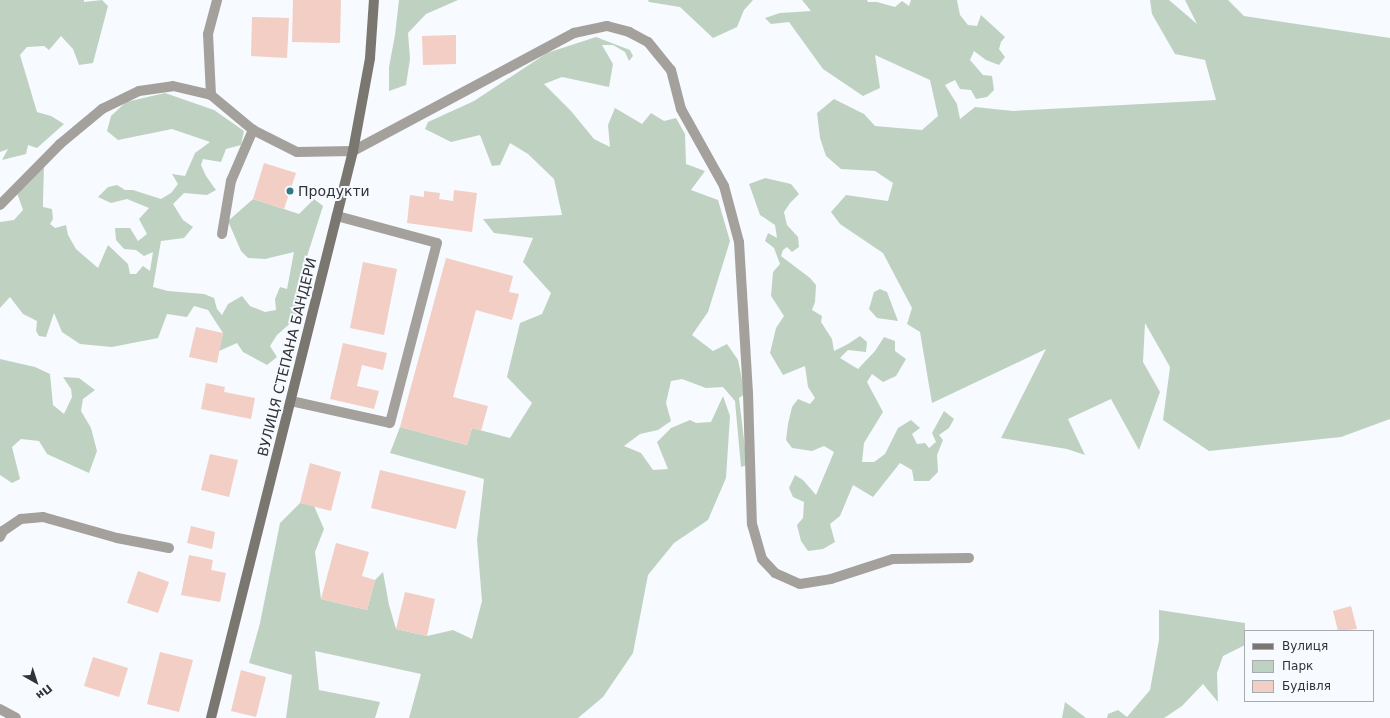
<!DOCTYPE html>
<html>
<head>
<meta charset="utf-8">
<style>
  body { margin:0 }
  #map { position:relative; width:1390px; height:718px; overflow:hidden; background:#f7fafe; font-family:"DejaVu Sans",sans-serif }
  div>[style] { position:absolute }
  .green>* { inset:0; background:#bfd2c1 }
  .building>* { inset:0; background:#f3cec5 }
  .lane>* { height:10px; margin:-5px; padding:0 5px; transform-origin:5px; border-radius:5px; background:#a4a19d }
  .secondary>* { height:10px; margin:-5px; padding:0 5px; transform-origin:5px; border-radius:5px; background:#7a7771 }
  .dots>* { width:11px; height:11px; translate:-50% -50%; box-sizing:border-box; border:2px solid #f7fafe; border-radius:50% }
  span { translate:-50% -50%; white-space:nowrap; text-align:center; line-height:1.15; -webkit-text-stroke:4px #f7fafe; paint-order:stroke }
  .poi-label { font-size:14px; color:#303337 }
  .left { translate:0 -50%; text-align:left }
  .street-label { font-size:14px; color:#303337 }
  .legend { position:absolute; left:1244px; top:630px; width:130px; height:72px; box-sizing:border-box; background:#f7fafe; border:1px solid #a7aaae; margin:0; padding:5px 7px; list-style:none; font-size:12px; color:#303337 }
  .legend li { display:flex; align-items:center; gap:8px; height:20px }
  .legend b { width:20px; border:1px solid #a7aaae }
  .north { position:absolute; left:16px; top:662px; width:40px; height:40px; -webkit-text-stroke:3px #f7fafe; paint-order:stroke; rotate:141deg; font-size:11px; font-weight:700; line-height:16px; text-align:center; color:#303337 }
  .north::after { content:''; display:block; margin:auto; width:14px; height:18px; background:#303337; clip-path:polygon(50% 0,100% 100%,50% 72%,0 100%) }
</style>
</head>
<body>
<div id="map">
  <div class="green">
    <i style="clip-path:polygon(0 0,84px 0,84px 2px,102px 0,108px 6px,93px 63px,79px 65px,73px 49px,61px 36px,49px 50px,44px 46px,27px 47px,20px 55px,37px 112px,51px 116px,64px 124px,37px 148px,28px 145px,26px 154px,2px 160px,8px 149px,0 152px)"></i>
    <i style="clip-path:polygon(399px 0,458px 0,426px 14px,408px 33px,410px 59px,406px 85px,389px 91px,389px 67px,395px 35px)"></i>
    <i style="clip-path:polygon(648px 0,753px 0,744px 10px,737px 27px,713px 38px,680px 7px,649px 2px)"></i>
    <i style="clip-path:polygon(802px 0,867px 0,868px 2px,877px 2px,895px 7px,902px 1px,909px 6px,911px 0,957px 0,960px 15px,968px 25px,977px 26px,981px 15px,1005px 37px,1001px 42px,999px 49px,1005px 57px,999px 65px,986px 60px,974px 51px,970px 60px,983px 75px,992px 76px,994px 90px,987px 97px,976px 99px,971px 90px,960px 89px,955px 80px,945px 85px,957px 104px,960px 119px,975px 107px,1013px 111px,1216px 100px,1205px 60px,1175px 54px,1152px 14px,1150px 0,1169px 0,1197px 24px,1185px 0,1228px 0,1244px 16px,1390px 38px,1390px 419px,1341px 437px,1209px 451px,1163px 420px,1170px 367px,1145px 323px,1143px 362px,1160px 392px,1139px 450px,1111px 399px,1068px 419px,1085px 455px,1067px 449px,1001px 438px,1046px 349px,932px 403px,920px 332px,907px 324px,912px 308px,883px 253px,840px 224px,831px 212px,846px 195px,888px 201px,893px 183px,875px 171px,841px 169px,826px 156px,820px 138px,817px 113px,834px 99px,864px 114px,875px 126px,922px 130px,938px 116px,930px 80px,875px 55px,880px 88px,863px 96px,823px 69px,789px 22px,771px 24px,765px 18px,780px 13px,811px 11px)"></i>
    <i style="clip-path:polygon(596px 37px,630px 50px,633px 56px,629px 61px,625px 52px,613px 45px,602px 45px,613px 64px,609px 87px,562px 77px,544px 84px,571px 111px,594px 139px,610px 147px,608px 125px,615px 108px,642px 124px,651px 113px,664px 121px,676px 118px,685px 134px,686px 164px,705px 171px,691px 190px,718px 200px,730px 241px,708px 312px,692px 335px,713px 351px,727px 344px,738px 360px,745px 394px,739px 398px,747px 465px,741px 467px,735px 401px,723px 387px,706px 388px,682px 379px,671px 381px,666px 403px,671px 421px,658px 430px,640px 434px,624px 446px,641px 453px,653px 470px,668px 469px,657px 442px,671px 428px,690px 420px,696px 423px,711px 422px,723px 396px,730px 416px,726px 478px,708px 520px,674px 543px,648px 575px,633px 653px,603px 697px,578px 718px,409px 718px,421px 674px,315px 651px,319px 690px,380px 702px,375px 718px,286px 718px,292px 675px,249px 663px,260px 623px,280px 523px,300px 503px,314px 506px,324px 529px,315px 552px,321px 599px,367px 610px,375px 580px,383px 572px,389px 605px,396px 629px,427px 636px,453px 630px,472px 639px,482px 601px,477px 540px,484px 479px,390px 453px,400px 427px,467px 445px,472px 428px,510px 438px,532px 403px,507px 377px,520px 323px,542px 314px,551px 293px,523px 262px,533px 238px,494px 233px,483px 219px,562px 215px,554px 179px,528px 154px,510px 143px,500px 165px,492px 166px,480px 135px,451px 142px,425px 129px,428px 122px,474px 101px,547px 53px)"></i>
    <i style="clip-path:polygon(165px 93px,214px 110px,244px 131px,241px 145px,226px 149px,221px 162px,203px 159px,201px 165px,206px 176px,216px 190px,207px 195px,184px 193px,173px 204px,183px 220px,193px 227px,184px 238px,161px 241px,153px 287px,168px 291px,204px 294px,214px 298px,217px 309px,222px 315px,228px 304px,242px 296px,250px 306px,265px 312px,276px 310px,275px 299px,280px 287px,287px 289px,294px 252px,265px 259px,248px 258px,241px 251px,228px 221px,253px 199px,299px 214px,314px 199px,323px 206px,297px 288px,303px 312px,277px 335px,270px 346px,277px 357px,267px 365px,243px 352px,237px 343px,219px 351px,223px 333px,208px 310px,194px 306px,187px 317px,167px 314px,158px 338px,112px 347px,80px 344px,62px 332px,54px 313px,46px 337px,39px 336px,36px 331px,37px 321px,23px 314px,10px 297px,0 308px,0 222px,14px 220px,23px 210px,17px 193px,44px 165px,43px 202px,43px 207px,52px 209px,53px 219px,50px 224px,55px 228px,66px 225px,68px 235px,76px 249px,98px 268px,108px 245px,128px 264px,130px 274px,136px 274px,143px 266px,150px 271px,153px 252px,144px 256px,136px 250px,124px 249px,116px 240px,115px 228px,130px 228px,138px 241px,147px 234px,139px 219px,149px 208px,127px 199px,111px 203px,98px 197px,108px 187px,117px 185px,125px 190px,133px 190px,161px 199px,171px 193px,178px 184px,172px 174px,185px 176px,195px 153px,210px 142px,172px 129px,118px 140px,107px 131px,111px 116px,126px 102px)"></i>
    <i style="clip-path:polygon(765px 178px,791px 184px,799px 194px,790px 203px,784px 212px,787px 225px,798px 237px,799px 247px,792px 252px,787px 247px,783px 250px,781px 256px,810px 278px,816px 285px,815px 302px,812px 310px,822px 316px,821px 322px,832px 339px,834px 351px,848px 344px,860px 336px,867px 342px,866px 352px,848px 350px,840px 358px,858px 369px,875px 351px,884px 337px,895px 341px,895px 351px,906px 359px,896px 376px,883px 382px,872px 374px,867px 382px,883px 412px,864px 443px,862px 462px,874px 462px,885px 454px,898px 428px,911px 420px,920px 428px,912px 434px,917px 444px,925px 443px,929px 448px,936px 442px,932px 433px,944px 411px,954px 419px,949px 428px,939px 435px,943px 440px,937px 455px,938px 472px,929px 481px,914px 481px,912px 470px,900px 463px,873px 497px,853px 485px,840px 516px,830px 524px,835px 542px,823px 549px,808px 551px,801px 541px,797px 525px,803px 518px,804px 502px,793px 497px,789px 488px,795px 475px,803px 480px,816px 495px,834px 452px,824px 446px,812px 451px,792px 448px,786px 440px,788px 424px,792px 407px,798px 399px,810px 404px,815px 398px,808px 387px,805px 366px,783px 375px,770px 353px,776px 328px,784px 316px,771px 296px,773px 272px,780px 264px,774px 248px,765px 241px,768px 233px,777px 238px,775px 225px,760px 215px,749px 184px)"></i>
    <i style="clip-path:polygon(880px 289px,887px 292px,898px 321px,877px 318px,869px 309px,874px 292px)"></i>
    <i style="clip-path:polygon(0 359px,35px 367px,50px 374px,53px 405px,64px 414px,72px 397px,71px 389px,63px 377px,79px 378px,95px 390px,83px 399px,81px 411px,91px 428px,97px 451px,89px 473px,47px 454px,39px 441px,21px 439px,12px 447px,20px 479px,12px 483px,0 475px)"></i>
    <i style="clip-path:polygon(1159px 610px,1245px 623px,1245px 645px,1223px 656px,1217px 673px,1218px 702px,1203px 684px,1182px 706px,1164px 718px,1107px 718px,1108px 714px,1118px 710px,1127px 717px,1150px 690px,1159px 640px)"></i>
    <i style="clip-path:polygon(1065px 702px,1086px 718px,1062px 718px)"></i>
  </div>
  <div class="building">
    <i style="clip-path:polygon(293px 0,341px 0,340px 43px,292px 42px)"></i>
    <i style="clip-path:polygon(252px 17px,289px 18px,287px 58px,251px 56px)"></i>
    <i style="clip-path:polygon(456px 35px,456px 64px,423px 65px,422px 36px)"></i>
    <i style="clip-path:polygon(264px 163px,296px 173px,284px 209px,253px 199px)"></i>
    <i style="clip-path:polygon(454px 190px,477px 193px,472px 232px,407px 223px,410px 195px,424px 197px,424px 191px,440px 193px,439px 199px,453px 201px)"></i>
    <i style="clip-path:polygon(446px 258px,513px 276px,509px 292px,519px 294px,512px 320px,476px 310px,453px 397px,488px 406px,481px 431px,472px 428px,467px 445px,400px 427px)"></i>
    <i style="clip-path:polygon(363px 262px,397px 269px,384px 335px,350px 328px)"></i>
    <i style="clip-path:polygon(196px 327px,223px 333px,217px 363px,189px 357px)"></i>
    <i style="clip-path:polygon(343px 343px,387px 353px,383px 370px,362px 365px,357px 386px,379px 391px,374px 409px,330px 399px)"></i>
    <i style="clip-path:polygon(206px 383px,225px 387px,224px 392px,255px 398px,251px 419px,201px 409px)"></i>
    <i style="clip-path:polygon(210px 454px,238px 460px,229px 497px,201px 490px)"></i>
    <i style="clip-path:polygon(310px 463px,341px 472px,331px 511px,300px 503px)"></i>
    <i style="clip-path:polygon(380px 470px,466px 491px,456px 529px,371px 508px)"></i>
    <i style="clip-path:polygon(191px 526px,215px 532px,212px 549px,187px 543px)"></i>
    <i style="clip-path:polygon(336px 543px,369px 552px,362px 576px,375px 580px,367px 610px,321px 599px)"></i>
    <i style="clip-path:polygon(189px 555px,213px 560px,211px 570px,226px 573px,220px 602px,181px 595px)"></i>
    <i style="clip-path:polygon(138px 571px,169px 582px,158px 613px,127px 603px)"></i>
    <i style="clip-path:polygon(405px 592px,435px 599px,427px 636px,396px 629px)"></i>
    <i style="clip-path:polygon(1351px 606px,1357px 629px,1338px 631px,1333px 611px)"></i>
    <i style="clip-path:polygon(160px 652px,193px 660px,179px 712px,147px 704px)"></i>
    <i style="clip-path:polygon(93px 657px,128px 668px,119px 697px,84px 686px)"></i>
    <i style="clip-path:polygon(241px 670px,266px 677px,256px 717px,231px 711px)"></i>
  </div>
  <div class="lane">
    <i style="left:211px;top:95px;width:61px;rotate:-92.8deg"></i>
    <i style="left:208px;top:34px;width:35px;rotate:-75deg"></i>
    <i style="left:0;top:205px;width:86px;rotate:-45.5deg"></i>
    <i style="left:60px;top:144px;width:55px;rotate:-39.8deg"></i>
    <i style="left:102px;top:109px;width:41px;rotate:-25.9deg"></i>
    <i style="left:139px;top:91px;width:34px;rotate:-8deg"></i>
    <i style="left:173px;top:86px;width:39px;rotate:13deg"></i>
    <i style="left:211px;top:95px;width:55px;rotate:39.8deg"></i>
    <i style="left:253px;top:130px;width:49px;rotate:26.6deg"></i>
    <i style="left:297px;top:152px;width:56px;rotate:-1deg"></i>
    <i style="left:353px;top:151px;width:251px;rotate:-28.1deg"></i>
    <i style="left:574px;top:33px;width:34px;rotate:-12deg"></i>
    <i style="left:607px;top:26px;width:23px;rotate:15deg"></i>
    <i style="left:629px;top:32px;width:21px;rotate:28deg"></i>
    <i style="left:648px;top:42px;width:36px;rotate:51deg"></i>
    <i style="left:671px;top:70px;width:40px;rotate:75.6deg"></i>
    <i style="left:681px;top:109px;width:88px;rotate:60.8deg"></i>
    <i style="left:724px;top:186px;width:58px;rotate:75deg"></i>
    <i style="left:739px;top:242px;width:151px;rotate:86.6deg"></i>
    <i style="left:748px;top:393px;width:131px;rotate:88.3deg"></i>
    <i style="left:752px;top:524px;width:36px;rotate:74deg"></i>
    <i style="left:762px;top:559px;width:19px;rotate:47deg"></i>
    <i style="left:775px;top:573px;width:27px;rotate:24deg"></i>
    <i style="left:800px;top:584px;width:31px;rotate:-9deg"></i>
    <i style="left:831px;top:579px;width:65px;rotate:-17.9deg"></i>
    <i style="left:893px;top:559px;width:76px;rotate:-0.8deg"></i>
    <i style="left:222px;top:234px;width:54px;rotate:-80.4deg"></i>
    <i style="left:231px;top:181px;width:56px;rotate:-66.7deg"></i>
    <i style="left:291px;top:401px;width:101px;rotate:12.5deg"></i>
    <i style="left:390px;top:423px;width:186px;rotate:-75.4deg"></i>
    <i style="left:437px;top:243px;width:104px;rotate:-164.9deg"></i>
    <i style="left:0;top:537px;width:7px;rotate:-63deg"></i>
    <i style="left:3px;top:531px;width:22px;rotate:-34deg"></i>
    <i style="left:21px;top:519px;width:22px;rotate:-5deg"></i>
    <i style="left:43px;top:517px;width:77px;rotate:15.8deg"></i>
    <i style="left:117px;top:538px;width:53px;rotate:10.9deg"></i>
    <i style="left:0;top:709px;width:18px;rotate:29deg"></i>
  </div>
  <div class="secondary">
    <i style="left:211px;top:718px;width:585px;rotate:-75.94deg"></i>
    <i style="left:353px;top:151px;width:95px;rotate:-79.6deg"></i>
    <i style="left:370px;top:58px;width:58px;rotate:-86.1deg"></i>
  </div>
  <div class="dots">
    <i style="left:290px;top:191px;background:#327885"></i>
  </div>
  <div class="poi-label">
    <span class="left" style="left:298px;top:191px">Продукти</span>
  </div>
  <div class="street-label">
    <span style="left:287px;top:357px;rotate:-76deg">ВУЛИЦЯ СТЕПАНА БАНДЕРИ</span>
  </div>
  <ul class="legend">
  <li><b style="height:5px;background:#7a7771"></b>Вулиця</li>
  <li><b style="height:11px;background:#bfd2c1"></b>Парк</li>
  <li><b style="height:11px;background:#f3cec5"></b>Будівля</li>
  </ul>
  <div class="north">Пн</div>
</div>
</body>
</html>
